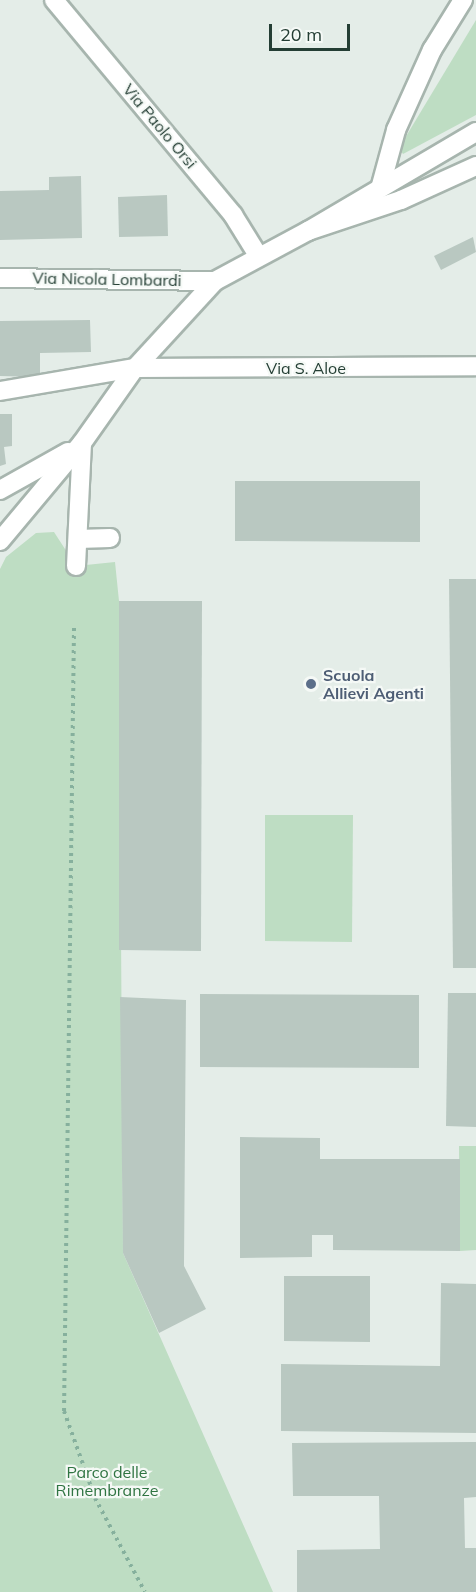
<!DOCTYPE html>
<html>
<head>
<meta charset="utf-8">
<style>
  body { margin:0 }
  #map { position:relative; width:476px; height:1592px; overflow:hidden; background:#e4ede8; font-family:Mulish,sans-serif }
  div>[style] { position:absolute }
  .green>* { inset:0; background:#beddc3 }
  .building>* { inset:0; background:#b9c8c1 }
  .path>* { height:4px; margin-top:-2px; transform-origin:0; background:repeating-linear-gradient(90deg,#86b09d 0 3px,transparent 0 7.5px) }
  .roads { filter:drop-shadow(2px 0 #a7b5ae) drop-shadow(-2px 0 #a7b5ae) drop-shadow(0 2px #a7b5ae) drop-shadow(0 -2px #a7b5ae) }
  .street>* { height:18px; margin:-9px; padding:0 9px; transform-origin:9px; border-radius:9px; background:#fff }
  .secondary>* { height:18px; margin:-9px; padding:0 9px; transform-origin:9px; border-radius:9px; background:#fff }
  .dots>* { width:16px; height:16px; translate:-50% -50%; box-sizing:border-box; border:3px solid #f5f9f6; border-radius:50% }
  span { translate:-50% -50%; white-space:nowrap; text-align:center; line-height:1.15; -webkit-text-stroke:4.5px #f5f9f6; paint-order:stroke }
  .street-label { font-size:16px; color:#243e34 }
  .service-label { font-size:16px; color:#4e5e75; font-weight:700 }
  .left { translate:0 -50%; text-align:left }
  .park-label { font-size:16px; color:#2f7442 }
  .scale { position:absolute; left:269px; top:24px; width:81px; height:27px; box-sizing:border-box; border:3px solid #243e34; border-top:0; padding-left:8px; font-size:18px; line-height:21px; white-space:nowrap; color:#243e34; -webkit-text-stroke:4px #f5f9f6; paint-order:stroke }
</style>
</head>
<body>
<div id="map">
  <div class="green">
    <i style="clip-path:polygon(476px 20px,476px 115px,403px 154px,399px 148px)"></i>
    <i style="clip-path:polygon(54px 532px,76px 566px,115px 562px,119px 601px,123px 1253px,273px 1592px,0 1592px,0 569px,6px 557px,36px 533px)"></i>
    <i style="clip-path:polygon(265px 815px,353px 815px,352px 942px,265px 941px)"></i>
    <i style="clip-path:polygon(459px 1146px,476px 1146px,476px 1250px,460px 1251px)"></i>
  </div>
  <div class="building">
    <i style="clip-path:polygon(81px 176px,82px 238px,0 240px,0 191px,49px 190px,49px 177px)"></i>
    <i style="clip-path:polygon(167px 195px,168px 236px,119px 237px,118px 197px)"></i>
    <i style="clip-path:polygon(473px 237px,476px 252px,441px 270px,434px 256px)"></i>
    <i style="clip-path:polygon(90px 320px,91px 352px,40px 353px,40px 377px,0 376px,0 321px)"></i>
    <i style="clip-path:polygon(0 414px,12px 414px,12px 446px,4px 447px,6px 464px,0 466px)"></i>
    <i style="clip-path:polygon(235px 481px,420px 481px,420px 542px,235px 541px)"></i>
    <i style="clip-path:polygon(449px 579px,476px 579px,476px 968px,453px 968px)"></i>
    <i style="clip-path:polygon(119px 601px,202px 601px,201px 951px,119px 950px)"></i>
    <i style="clip-path:polygon(448px 993px,476px 993px,476px 1127px,446px 1126px)"></i>
    <i style="clip-path:polygon(200px 994px,419px 995px,419px 1068px,200px 1067px)"></i>
    <i style="clip-path:polygon(120px 997px,186px 1000px,184px 1266px,206px 1309px,159px 1333px,123px 1253px)"></i>
    <i style="clip-path:polygon(240px 1137px,320px 1138px,320px 1159px,460px 1159px,460px 1251px,333px 1250px,333px 1235px,312px 1235px,312px 1257px,240px 1258px)"></i>
    <i style="clip-path:polygon(284px 1276px,370px 1276px,370px 1342px,284px 1341px)"></i>
    <i style="clip-path:polygon(441px 1283px,476px 1284px,476px 1433px,281px 1431px,281px 1364px,440px 1366px)"></i>
    <i style="clip-path:polygon(476px 1442px,476px 1497px,464px 1498px,465px 1548px,476px 1548px,476px 1592px,297px 1592px,297px 1550px,380px 1549px,379px 1496px,293px 1496px,292px 1443px)"></i>
  </div>
  <div class="path">
    <i style="left:74px;top:628px;width:783px;rotate:90.73deg"></i>
    <i style="left:64px;top:1411px;width:92px;rotate:70.4deg"></i>
    <i style="left:95px;top:1498px;width:106px;rotate:62deg"></i>
  </div>
  <div class="roads">
    <div class="street">
      <i style="left:54px;top:0;width:280px;rotate:50.2deg"></i>
      <i style="left:233px;top:215px;width:49px;rotate:58.2deg"></i>
      <i style="left:0;top:278px;width:215px;rotate:0.8deg"></i>
      <i style="left:0;top:391px;width:137px;rotate:-9.7deg"></i>
      <i style="left:135px;top:368px;width:341px;rotate:-0.3deg"></i>
      <i style="left:0;top:490px;width:78px;rotate:-29.2deg"></i>
      <i style="left:78px;top:539px;width:32px;rotate:-2deg"></i>
      <i style="left:0;top:541px;width:128px;rotate:-50.1deg"></i>
      <i style="left:82px;top:443px;width:92px;rotate:-54.8deg"></i>
      <i style="left:135px;top:368px;width:118px;rotate:-47.4deg"></i>
      <i style="left:215px;top:281px;width:106px;rotate:-28.3deg"></i>
      <i style="left:76px;top:566px;width:123px;rotate:-87.2deg"></i>
    </div>
    <div class="secondary">
      <i style="left:476px;top:132px;width:195px;rotate:149.5deg"></i>
      <i style="left:308px;top:231px;width:98px;rotate:-18.4deg"></i>
      <i style="left:401px;top:200px;width:82px;rotate:-24.4deg"></i>
      <i style="left:381px;top:185px;width:57px;rotate:-74.7deg"></i>
      <i style="left:396px;top:130px;width:88px;rotate:-65.8deg"></i>
      <i style="left:432px;top:50px;width:59px;rotate:-58.2deg"></i>
    </div>
  </div>
  <div class="dots">
    <i style="left:311px;top:684px;background:#5c6f8a"></i>
  </div>
  <div class="street-label">
    <span style="left:160px;top:126px;rotate:50deg">Via Paolo Orsi</span>
    <span style="left:107px;top:279px;rotate:1deg">Via Nicola Lombardi</span>
    <span style="left:306px;top:368px">Via S. Aloe</span>
  </div>
  <div class="service-label">
    <span class="left" style="left:323px;top:684px">Scuola<br>Allievi Agenti</span>
  </div>
  <div class="park-label">
    <span style="left:107px;top:1481px">Parco delle<br>Rimembranze</span>
  </div>
  <div class="scale">20 m</div>
</div>
</body>
</html>
